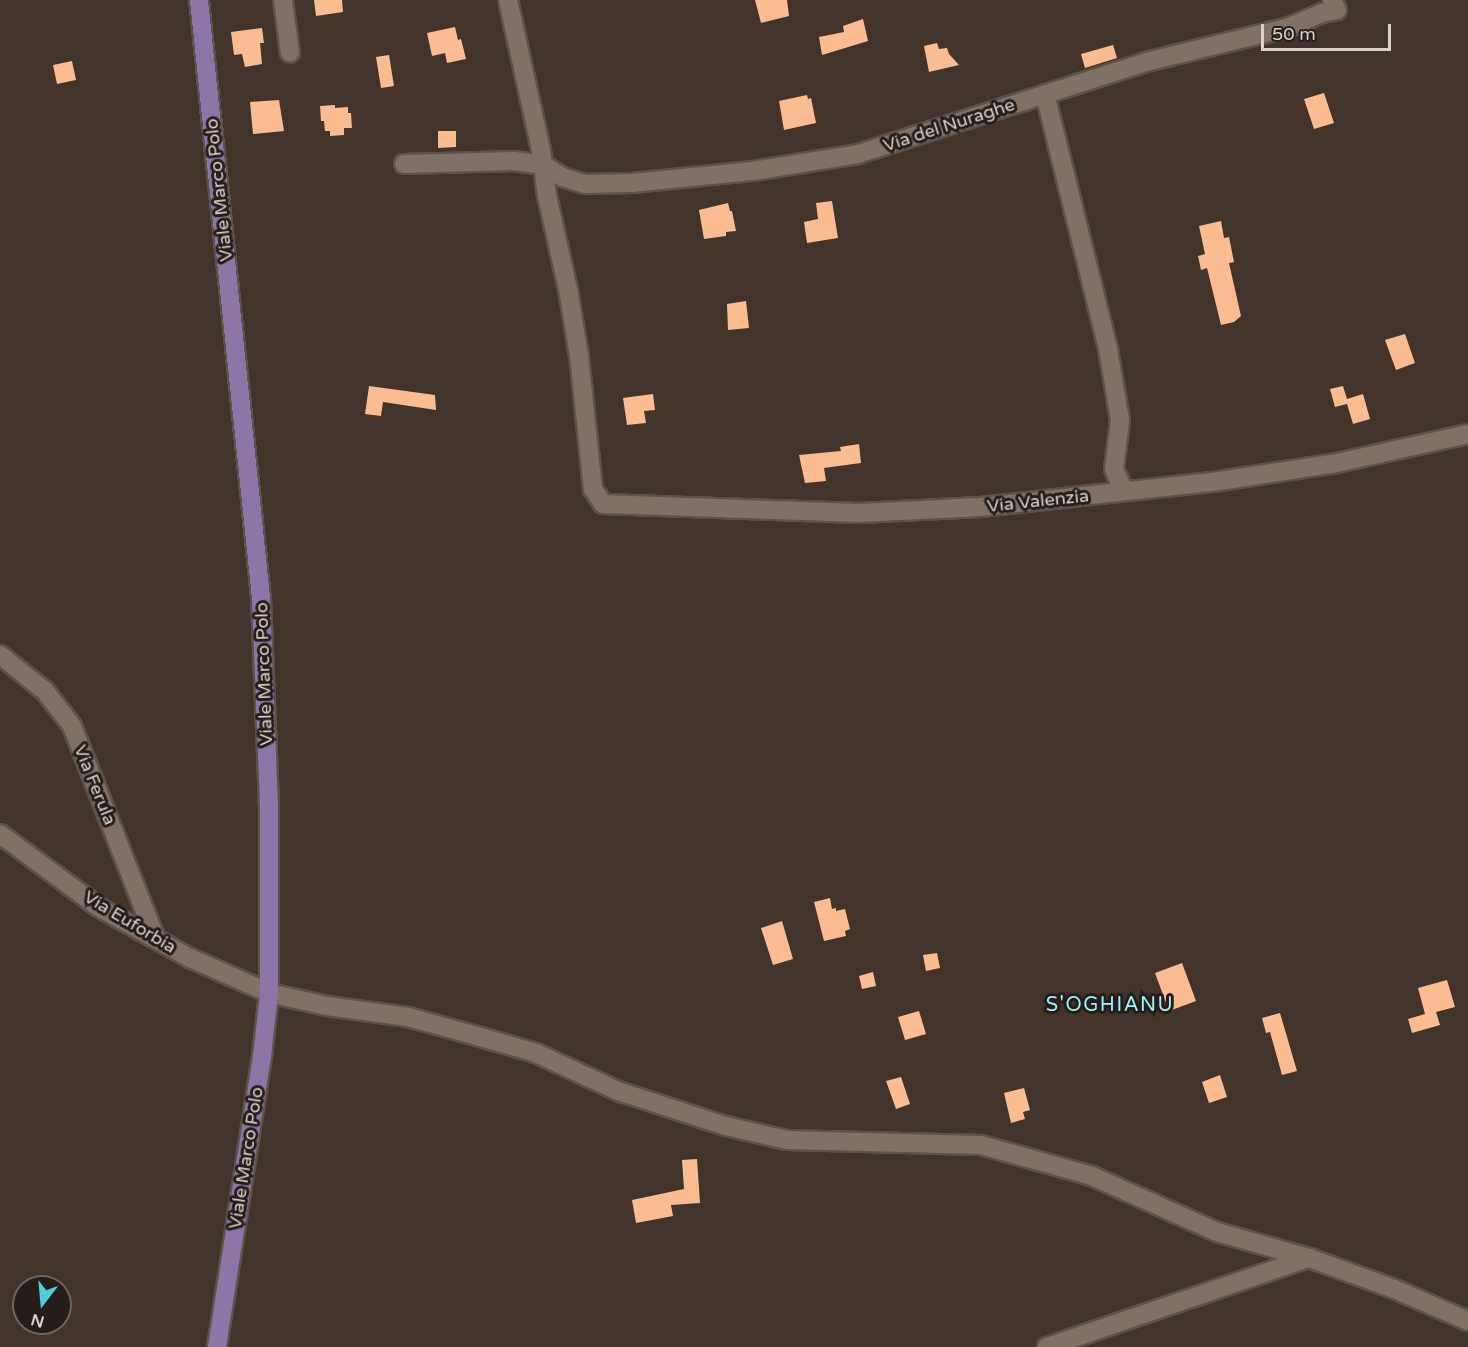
<!DOCTYPE html>
<html>
<head>
<meta charset="utf-8">
<style>
  body { margin:0 }
  #map { position:relative; width:1468px; height:1347px; overflow:hidden; background:#42342b; font-family:"Varela Round",sans-serif }
  div>[style] { position:absolute }
  .building>* { inset:0; background:#fbbc91 }
  .roads { filter:drop-shadow(2px 0 #5d524a) drop-shadow(-2px 0 #5d524a) drop-shadow(0 2px #5d524a) drop-shadow(0 -2px #5d524a) }
  .minor>* { height:18px; margin:-9px; padding:0 9px; transform-origin:9px; border-radius:9px; background:#807066 }
  .major>* { height:18px; margin:-9px; padding:0 9px; transform-origin:9px; border-radius:9px; background:#8d75a8 }
  span { translate:-50% -50%; white-space:nowrap; text-align:center; line-height:1.15; -webkit-text-stroke:6px #241d19; paint-order:stroke }
  .street-label { font-size:18px; color:#dad1cb }
  .neighbourhood-label { font-size:20px; color:#9feffd; letter-spacing:1.5px }
  .north { position:absolute; left:12px; top:1275px; width:60px; height:60px; box-sizing:border-box; background:#241d19; border:2px solid #6d6560; border-radius:50%; rotate:196deg; font-size:16px; font-weight:700; line-height:24px; text-align:center; color:#dad1cb }
  .north::after { content:''; display:block; margin:auto; width:21px; height:27px; background:#54cadd; clip-path:polygon(50% 0,100% 100%,50% 72%,0 100%) }
  .scale { position:absolute; left:1261px; top:24px; width:130px; height:27px; box-sizing:border-box; border:3px solid #dad1cb; border-top:0; padding-left:8px; font-size:18px; line-height:21px; white-space:nowrap; color:#dad1cb; -webkit-text-stroke:4px #241d19; paint-order:stroke }
</style>
</head>
<body>
<div id="map">
  <div class="building">
    <i style="clip-path:polygon(314px 0,342px 0,343px 12px,316px 16px)"></i>
    <i style="clip-path:polygon(755px 0,787px 0,789px 16px,761px 23px)"></i>
    <i style="clip-path:polygon(863px 19px,868px 41px,822px 55px,819px 37px,844px 32px,843px 26px)"></i>
    <i style="clip-path:polygon(455px 27px,458px 40px,461px 39px,466px 59px,447px 63px,445px 53px,432px 56px,427px 33px)"></i>
    <i style="clip-path:polygon(262px 28px,264px 43px,260px 43px,262px 64px,245px 67px,242px 54px,234px 55px,231px 32px)"></i>
    <i style="clip-path:polygon(937px 43px,939px 49px,947px 48px,949px 54px,959px 65px,929px 72px,924px 46px)"></i>
    <i style="clip-path:polygon(1113px 45px,1117px 58px,1085px 68px,1081px 54px)"></i>
    <i style="clip-path:polygon(389px 55px,394px 86px,381px 88px,376px 57px)"></i>
    <i style="clip-path:polygon(72px 61px,76px 80px,57px 84px,53px 65px)"></i>
    <i style="clip-path:polygon(1324px 93px,1334px 123px,1314px 129px,1304px 99px)"></i>
    <i style="clip-path:polygon(807px 95px,808px 99px,811px 98px,816px 123px,784px 130px,779px 101px)"></i>
    <i style="clip-path:polygon(279px 100px,284px 131px,253px 134px,250px 102px)"></i>
    <i style="clip-path:polygon(335px 105px,335px 108px,348px 107px,348px 113px,351px 113px,352px 128px,344px 128px,344px 135px,330px 136px,330px 131px,325px 131px,324px 121px,321px 121px,320px 106px)"></i>
    <i style="clip-path:polygon(438px 131px,456px 131px,456px 147px,438px 148px)"></i>
    <i style="clip-path:polygon(832px 201px,838px 238px,807px 243px,804px 222px,818px 219px,816px 203px)"></i>
    <i style="clip-path:polygon(728px 203px,730px 211px,732px 211px,736px 231px,726px 232px,726px 236px,704px 239px,699px 210px)"></i>
    <i style="clip-path:polygon(1221px 221px,1224px 238px,1229px 237px,1234px 262px,1229px 263px,1241px 316px,1234px 322px,1221px 325px,1207px 268px,1201px 270px,1198px 256px,1205px 254px,1199px 226px)"></i>
    <i style="clip-path:polygon(746px 301px,749px 328px,728px 330px,727px 304px)"></i>
    <i style="clip-path:polygon(1405px 334px,1415px 363px,1396px 370px,1385px 340px)"></i>
    <i style="clip-path:polygon(369px 386px,435px 395px,436px 410px,383px 402px,381px 416px,365px 414px)"></i>
    <i style="clip-path:polygon(1343px 386px,1347px 399px,1363px 394px,1370px 419px,1353px 424px,1347px 404px,1335px 407px,1330px 389px)"></i>
    <i style="clip-path:polygon(653px 394px,655px 410px,644px 411px,646px 423px,627px 425px,623px 398px)"></i>
    <i style="clip-path:polygon(859px 444px,861px 463px,824px 468px,826px 481px,805px 483px,799px 455px,841px 451px,840px 447px)"></i>
    <i style="clip-path:polygon(830px 898px,832px 909px,836px 908px,836px 911px,845px 909px,850px 929px,845px 931px,846px 936px,824px 941px,814px 902px)"></i>
    <i style="clip-path:polygon(782px 921px,793px 959px,773px 965px,761px 928px)"></i>
    <i style="clip-path:polygon(937px 953px,940px 968px,926px 971px,923px 955px)"></i>
    <i style="clip-path:polygon(1182px 963px,1196px 1001px,1169px 1011px,1155px 973px)"></i>
    <i style="clip-path:polygon(873px 972px,876px 986px,862px 989px,859px 976px)"></i>
    <i style="clip-path:polygon(1447px 980px,1455px 1007px,1436px 1012px,1440px 1025px,1412px 1033px,1408px 1019px,1425px 1014px,1418px 988px)"></i>
    <i style="clip-path:polygon(919px 1011px,926px 1034px,905px 1040px,898px 1017px)"></i>
    <i style="clip-path:polygon(1280px 1013px,1297px 1071px,1282px 1075px,1270px 1032px,1266px 1033px,1262px 1018px)"></i>
    <i style="clip-path:polygon(1220px 1075px,1227px 1097px,1209px 1103px,1202px 1082px)"></i>
    <i style="clip-path:polygon(901px 1077px,910px 1104px,896px 1109px,886px 1081px)"></i>
    <i style="clip-path:polygon(1024px 1088px,1030px 1110px,1023px 1112px,1025px 1119px,1011px 1123px,1004px 1093px)"></i>
    <i style="clip-path:polygon(697px 1159px,700px 1203px,671px 1205px,673px 1216px,636px 1223px,632px 1200px,684px 1189px,682px 1160px)"></i>
  </div>
  <div class="roads">
    <div class="minor">
      <i style="left:283px;top:0;width:53px;rotate:82.5deg"></i>
      <i style="left:508px;top:0;width:154px;rotate:77.6deg"></i>
      <i style="left:541px;top:150px;width:46px;rotate:82.6deg"></i>
      <i style="left:547px;top:196px;width:95px;rotate:77.3deg"></i>
      <i style="left:568px;top:289px;width:68px;rotate:80.7deg"></i>
      <i style="left:579px;top:356px;width:134px;rotate:84deg"></i>
      <i style="left:593px;top:489px;width:18px;rotate:56deg"></i>
      <i style="left:603px;top:504px;width:256px;rotate:2deg"></i>
      <i style="left:859px;top:513px;width:122px;rotate:-2.8deg"></i>
      <i style="left:981px;top:507px;width:239px;rotate:-6.2deg"></i>
      <i style="left:1219px;top:481px;width:114px;rotate:-8.6deg"></i>
      <i style="left:1332px;top:464px;width:139px;rotate:-12.4deg"></i>
      <i style="left:1045px;top:94px;width:263px;rotate:76.1deg"></i>
      <i style="left:1108px;top:349px;width:72px;rotate:80.4deg"></i>
      <i style="left:1120px;top:420px;width:49px;rotate:97deg"></i>
      <i style="left:1114px;top:469px;width:24px;rotate:66deg"></i>
      <i style="left:404px;top:164px;width:110px;rotate:-1.6deg"></i>
      <i style="left:514px;top:161px;width:29px;rotate:8deg"></i>
      <i style="left:543px;top:165px;width:22px;rotate:32deg"></i>
      <i style="left:562px;top:177px;width:24px;rotate:17deg"></i>
      <i style="left:585px;top:184px;width:47px;rotate:-1.2deg"></i>
      <i style="left:632px;top:183px;width:122px;rotate:-5.7deg"></i>
      <i style="left:753px;top:171px;width:106px;rotate:-9.2deg"></i>
      <i style="left:858px;top:154px;width:306px;rotate:-17.7deg"></i>
      <i style="left:1150px;top:61px;width:143px;rotate:-13.7deg"></i>
      <i style="left:1289px;top:27px;width:36px;rotate:-23deg"></i>
      <i style="left:1322px;top:13px;width:15px;rotate:-11deg"></i>
      <i style="left:1337px;top:10px;width:11px;rotate:-117deg"></i>
      <i style="left:0;top:655px;width:58px;rotate:38.7deg"></i>
      <i style="left:45px;top:691px;width:44px;rotate:52.4deg"></i>
      <i style="left:72px;top:726px;width:229px;rotate:68.5deg"></i>
      <i style="left:0;top:834px;width:124px;rotate:36.5deg"></i>
      <i style="left:100px;top:908px;width:103px;rotate:29.1deg"></i>
      <i style="left:190px;top:958px;width:86px;rotate:23.9deg"></i>
      <i style="left:269px;top:993px;width:59px;rotate:12.6deg"></i>
      <i style="left:327px;top:1006px;width:82px;rotate:7.7deg"></i>
      <i style="left:408px;top:1017px;width:72px;rotate:15.4deg"></i>
      <i style="left:477px;top:1036px;width:61px;rotate:16.1deg"></i>
      <i style="left:536px;top:1053px;width:90px;rotate:24.9deg"></i>
      <i style="left:618px;top:1091px;width:114px;rotate:18deg"></i>
      <i style="left:726px;top:1126px;width:62px;rotate:13.1deg"></i>
      <i style="left:786px;top:1140px;width:195px;rotate:1.5deg"></i>
      <i style="left:981px;top:1145px;width:115px;rotate:15.6deg"></i>
      <i style="left:1092px;top:1176px;width:137px;rotate:24.1deg"></i>
      <i style="left:1217px;top:1232px;width:96px;rotate:15.8deg"></i>
      <i style="left:1309px;top:1258px;width:88px;rotate:19.9deg"></i>
      <i style="left:1392px;top:1288px;width:83px;rotate:23.5deg"></i>
      <i style="left:1047px;top:1347px;width:277px;rotate:-18.8deg"></i>
    </div>
    <div class="major">
      <i style="left:199px;top:0;width:601px;rotate:84.08deg"></i>
      <i style="left:261px;top:598px;width:211px;rotate:87.8deg"></i>
      <i style="left:269px;top:809px;width:184px;rotate:90deg"></i>
      <i style="left:269px;top:993px;width:63px;rotate:96.3deg"></i>
      <i style="left:262px;top:1056px;width:294px;rotate:98.8deg"></i>
    </div>
  </div>
  <div class="street-label">
    <span style="left:949px;top:125px;rotate:-18deg">Via del Nuraghe</span>
    <span style="left:219px;top:190px;rotate:-96deg">Viale Marco Polo</span>
    <span style="left:1038px;top:501px;rotate:-6deg">Via Valenzia</span>
    <span style="left:264px;top:674px;rotate:-92deg">Viale Marco Polo</span>
    <span style="left:95px;top:785px;rotate:68deg">Via Ferula</span>
    <span style="left:130px;top:922px;rotate:31deg">Via Euforbia</span>
    <span style="left:246px;top:1158px;rotate:-81deg">Viale Marco Polo</span>
  </div>
  <div class="neighbourhood-label">
    <span style="left:1110px;top:1005px">S'OGHIANU</span>
  </div>
  <div class="north">N</div>
  <div class="scale">50 m</div>
</div>
</body>
</html>
